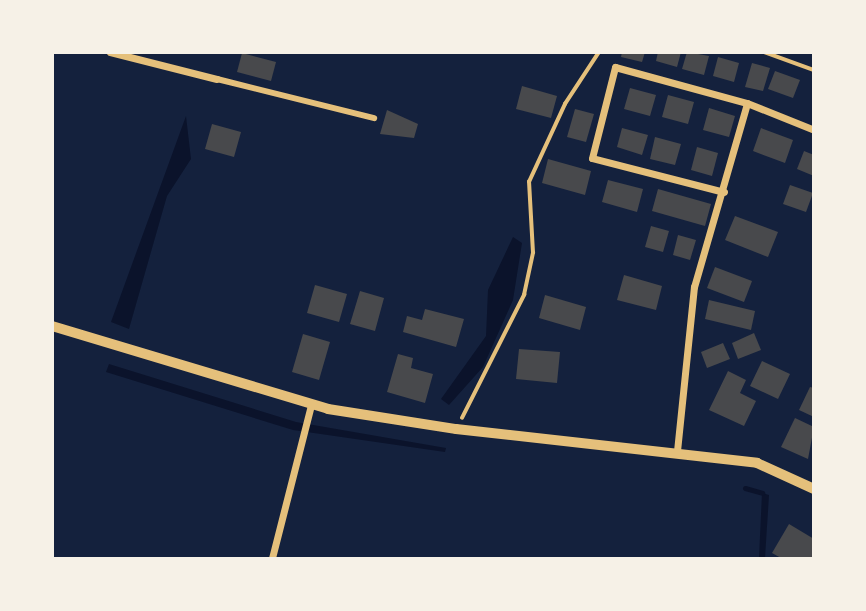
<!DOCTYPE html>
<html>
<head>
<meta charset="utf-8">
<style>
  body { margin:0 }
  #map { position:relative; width:866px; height:611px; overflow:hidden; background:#14213d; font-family:Georgia,serif }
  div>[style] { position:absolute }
  .water>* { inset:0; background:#0b132b }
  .stream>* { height:5px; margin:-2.5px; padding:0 2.5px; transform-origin:2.5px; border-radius:2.5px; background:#0b132b }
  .building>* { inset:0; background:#48494c }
  .path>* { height:3.5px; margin:-1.75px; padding:0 1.75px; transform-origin:1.75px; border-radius:1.75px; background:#e5c07b }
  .pedestrian>* { height:6px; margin:-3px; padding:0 3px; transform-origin:3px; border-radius:3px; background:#e5c07b }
  .minor>* { height:7px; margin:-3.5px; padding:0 3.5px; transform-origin:3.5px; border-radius:3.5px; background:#e5c07b }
  .tertiary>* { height:10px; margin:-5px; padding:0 5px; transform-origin:5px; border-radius:5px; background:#e5c07b }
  span { translate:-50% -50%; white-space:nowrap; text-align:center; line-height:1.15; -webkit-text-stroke:5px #f6f1e7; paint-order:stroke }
  .frame { position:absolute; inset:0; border:54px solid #f6f1e7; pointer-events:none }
</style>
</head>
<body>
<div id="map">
  <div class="water">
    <i style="clip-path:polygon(186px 116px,191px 159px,167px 196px,129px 329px,111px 322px)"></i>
    <i style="clip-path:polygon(513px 237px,522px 243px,513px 300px,483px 367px,449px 405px,441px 399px,486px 336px,488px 290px)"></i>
    <i style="clip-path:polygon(109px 364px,296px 422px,446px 448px,445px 452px,293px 430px,106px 372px)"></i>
    <i style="clip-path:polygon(762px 493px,769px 495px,765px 558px,759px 558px)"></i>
  </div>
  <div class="stream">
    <i style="left:745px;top:488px;width:18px;rotate:16deg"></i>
  </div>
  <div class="building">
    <i style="clip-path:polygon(622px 52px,645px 52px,642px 62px,621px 57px)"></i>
    <i style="clip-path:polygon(658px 52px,681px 52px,677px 67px,656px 61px)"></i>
    <i style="clip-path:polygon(687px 52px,709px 56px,704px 75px,682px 69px)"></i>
    <i style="clip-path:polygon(242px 53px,276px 62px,271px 81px,237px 72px)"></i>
    <i style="clip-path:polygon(718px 57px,739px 63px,734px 82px,713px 76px)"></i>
    <i style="clip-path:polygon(752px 63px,770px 68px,763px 91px,745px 87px)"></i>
    <i style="clip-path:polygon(775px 71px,800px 80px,793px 98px,768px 89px)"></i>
    <i style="clip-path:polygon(522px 86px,557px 96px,551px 118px,516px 109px)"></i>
    <i style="clip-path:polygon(630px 88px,656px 95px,650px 116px,624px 109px)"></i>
    <i style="clip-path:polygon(668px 95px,694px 102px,688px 124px,662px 117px)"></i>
    <i style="clip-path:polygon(709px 108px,735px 116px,729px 137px,703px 130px)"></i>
    <i style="clip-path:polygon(575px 109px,594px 114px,586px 142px,567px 137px)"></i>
    <i style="clip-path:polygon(387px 110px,418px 124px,414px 138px,380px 134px)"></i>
    <i style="clip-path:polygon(212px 124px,241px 132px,234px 157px,205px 149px)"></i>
    <i style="clip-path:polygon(622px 128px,648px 135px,642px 155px,617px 147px)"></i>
    <i style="clip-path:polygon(761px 128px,793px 140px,785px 163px,753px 151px)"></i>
    <i style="clip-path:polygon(655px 137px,681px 144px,675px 165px,650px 159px)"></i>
    <i style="clip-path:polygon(697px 147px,718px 153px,712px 176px,691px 170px)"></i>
    <i style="clip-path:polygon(804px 151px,814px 155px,814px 176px,797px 169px)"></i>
    <i style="clip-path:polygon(548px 159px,591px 171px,585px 195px,542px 183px)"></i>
    <i style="clip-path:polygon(608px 180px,643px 189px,637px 212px,602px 202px)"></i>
    <i style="clip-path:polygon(790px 185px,813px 193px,806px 212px,783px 204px)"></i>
    <i style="clip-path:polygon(658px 189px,711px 204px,705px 226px,652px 211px)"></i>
    <i style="clip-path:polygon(735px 216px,778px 232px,768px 257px,725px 240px)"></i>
    <i style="clip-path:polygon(651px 226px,669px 231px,663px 252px,645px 247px)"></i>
    <i style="clip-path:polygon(678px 235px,696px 240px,690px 260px,673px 255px)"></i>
    <i style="clip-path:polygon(715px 267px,752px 281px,744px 302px,707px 288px)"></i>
    <i style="clip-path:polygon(624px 275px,662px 286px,656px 310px,617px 300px)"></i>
    <i style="clip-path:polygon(315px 285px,347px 294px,339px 322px,307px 313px)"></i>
    <i style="clip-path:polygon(360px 291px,384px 298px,375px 331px,350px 324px)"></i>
    <i style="clip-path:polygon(545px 295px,586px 307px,580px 330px,539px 318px)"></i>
    <i style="clip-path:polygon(709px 300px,755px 311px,751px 330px,705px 319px)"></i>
    <i style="clip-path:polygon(425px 309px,464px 319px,456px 347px,403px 332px,407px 316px,422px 320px)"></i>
    <i style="clip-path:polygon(754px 333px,761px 350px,738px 359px,732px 343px)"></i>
    <i style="clip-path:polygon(303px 334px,330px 342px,319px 380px,292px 372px)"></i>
    <i style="clip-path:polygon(723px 343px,730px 359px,707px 368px,701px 352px)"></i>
    <i style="clip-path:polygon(519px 349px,560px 352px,557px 383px,516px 379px)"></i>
    <i style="clip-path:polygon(398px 354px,413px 358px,411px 368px,433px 374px,425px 403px,387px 392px)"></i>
    <i style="clip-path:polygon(762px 361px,790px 374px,778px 399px,750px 386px)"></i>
    <i style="clip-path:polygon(728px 371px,746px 380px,740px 393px,756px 401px,744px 426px,709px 410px)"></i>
    <i style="clip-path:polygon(810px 387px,814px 388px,814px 417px,799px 410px)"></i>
    <i style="clip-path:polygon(795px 418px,814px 427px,808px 459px,781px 447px)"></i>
    <i style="clip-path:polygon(789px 524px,814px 539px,814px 558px,781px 558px,772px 553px)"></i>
  </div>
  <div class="path">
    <i style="left:764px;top:52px;width:53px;rotate:19.8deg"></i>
    <i style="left:462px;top:418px;width:138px;rotate:-63.2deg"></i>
    <i style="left:524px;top:295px;width:43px;rotate:-77.9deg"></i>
    <i style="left:533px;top:253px;width:71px;rotate:-93.2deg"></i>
    <i style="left:529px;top:182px;width:86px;rotate:-65.2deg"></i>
    <i style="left:565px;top:104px;width:62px;rotate:-56.8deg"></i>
  </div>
  <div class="pedestrian">
    <i style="left:217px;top:79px;width:162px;rotate:14deg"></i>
  </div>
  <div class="minor">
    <i style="left:110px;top:52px;width:110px;rotate:14.2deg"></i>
    <i style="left:724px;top:192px;width:136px;rotate:-165.6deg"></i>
    <i style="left:592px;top:158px;width:94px;rotate:-75.8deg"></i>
    <i style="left:615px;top:67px;width:137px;rotate:15.3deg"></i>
    <i style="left:747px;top:103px;width:72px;rotate:21.9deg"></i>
    <i style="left:677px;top:451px;width:165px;rotate:-84.1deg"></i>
    <i style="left:694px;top:287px;width:191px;rotate:-73.9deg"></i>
    <i style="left:272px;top:558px;width:158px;rotate:-75.7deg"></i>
  </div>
  <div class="tertiary">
    <i style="left:52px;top:326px;width:288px;rotate:16.7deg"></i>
    <i style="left:328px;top:409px;width:130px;rotate:8.9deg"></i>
    <i style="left:456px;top:429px;width:303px;rotate:6.4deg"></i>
    <i style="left:757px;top:463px;width:63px;rotate:24.5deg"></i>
  </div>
  <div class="frame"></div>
</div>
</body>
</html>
